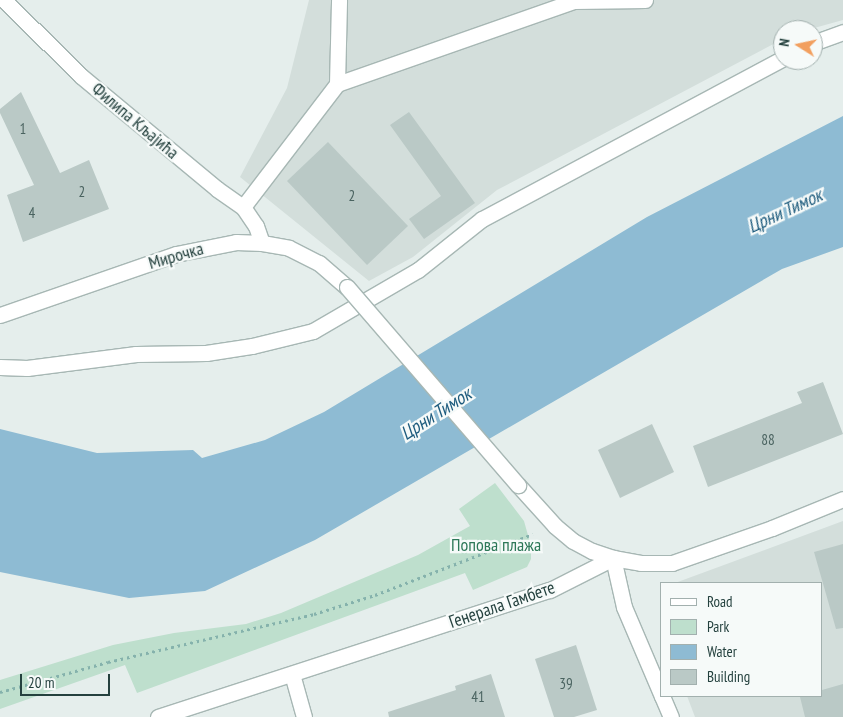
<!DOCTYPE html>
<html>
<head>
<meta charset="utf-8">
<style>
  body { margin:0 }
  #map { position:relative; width:843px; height:717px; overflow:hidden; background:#e5eeec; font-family:"PT Sans Narrow",sans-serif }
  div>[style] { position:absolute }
  .built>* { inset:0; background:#d3dedb }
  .green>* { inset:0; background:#bedfcd }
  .water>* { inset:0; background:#8ebbd3 }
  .building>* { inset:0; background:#bac9c6 }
  .path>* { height:3px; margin-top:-1.5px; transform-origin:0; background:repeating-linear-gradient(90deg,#85b2ac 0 2.5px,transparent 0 6.5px) }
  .roads { filter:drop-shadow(1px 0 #a7b7b4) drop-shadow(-1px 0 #a7b7b4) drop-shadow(0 1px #a7b7b4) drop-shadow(0 -1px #a7b7b4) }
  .minor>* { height:15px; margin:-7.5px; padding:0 7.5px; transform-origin:7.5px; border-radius:7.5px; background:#fff }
  .bridges { filter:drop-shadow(1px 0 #a7b7b4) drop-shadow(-1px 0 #a7b7b4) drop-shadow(0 1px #a7b7b4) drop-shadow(0 -1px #a7b7b4) }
  .minor-bridge>* { height:15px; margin:-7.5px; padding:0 7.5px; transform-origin:7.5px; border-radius:7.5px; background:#fff }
  span { translate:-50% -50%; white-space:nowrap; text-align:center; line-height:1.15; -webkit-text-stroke:4.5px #f6faf9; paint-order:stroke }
  .number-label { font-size:15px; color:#4a6360 }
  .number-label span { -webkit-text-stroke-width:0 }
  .street-label { font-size:18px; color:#24413e }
  .park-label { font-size:18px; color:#2d7858 }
  .water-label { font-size:19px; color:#1d5b7d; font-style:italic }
  .legend { position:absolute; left:660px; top:582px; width:162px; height:115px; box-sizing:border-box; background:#f6faf9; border:1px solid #a2b0ae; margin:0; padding:6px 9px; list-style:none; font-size:15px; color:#24413e }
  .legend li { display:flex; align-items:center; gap:10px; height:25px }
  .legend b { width:25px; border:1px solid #a2b0ae }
  .north { position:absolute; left:773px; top:20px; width:50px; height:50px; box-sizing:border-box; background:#f6faf9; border:1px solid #a2b0ae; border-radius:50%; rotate:280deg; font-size:14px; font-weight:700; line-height:20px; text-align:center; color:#24413e }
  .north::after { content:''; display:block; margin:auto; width:18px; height:22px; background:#f29f5f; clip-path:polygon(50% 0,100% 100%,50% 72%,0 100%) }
  .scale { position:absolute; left:20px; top:674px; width:90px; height:22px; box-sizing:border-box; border:2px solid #24413e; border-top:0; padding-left:6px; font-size:15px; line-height:18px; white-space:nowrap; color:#24413e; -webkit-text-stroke:4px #f6faf9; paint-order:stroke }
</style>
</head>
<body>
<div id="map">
  <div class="built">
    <i style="clip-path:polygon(309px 0,843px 0,843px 20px,807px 30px,783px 30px,783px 39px,497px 190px,413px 257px,369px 281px,240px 177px,287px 88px)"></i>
    <i style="clip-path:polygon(843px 521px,843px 717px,695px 717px,687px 696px,822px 696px,822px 583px,675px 583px)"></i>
  </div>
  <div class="green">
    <i style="clip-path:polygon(495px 483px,524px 521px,531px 546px,531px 559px,527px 567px,473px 590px,465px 573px,137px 693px,125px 665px,0 709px,0 680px,113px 645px,174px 633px,246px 624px,281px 613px,418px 555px,470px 526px,459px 509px)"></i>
  </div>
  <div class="water">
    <i style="clip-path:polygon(843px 116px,843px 247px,782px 269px,315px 540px,205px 591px,129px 598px,0 572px,0 429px,97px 453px,193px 450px,202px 458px,265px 440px,324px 412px,647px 217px)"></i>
  </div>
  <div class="building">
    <i style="clip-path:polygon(21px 92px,60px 173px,89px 160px,109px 209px,23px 242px,7px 195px,34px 185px,0 113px,0 109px)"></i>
    <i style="clip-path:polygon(409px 112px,475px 203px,424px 239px,409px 219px,441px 196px,390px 125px)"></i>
    <i style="clip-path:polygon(328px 142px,408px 226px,367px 265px,287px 181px)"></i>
    <i style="clip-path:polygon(823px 382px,843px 434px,708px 487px,693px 446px,802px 403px,797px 392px)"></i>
    <i style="clip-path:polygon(652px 424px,674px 472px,620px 498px,598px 450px)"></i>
    <i style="clip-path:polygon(843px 544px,843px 628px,836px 629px,814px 552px)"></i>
    <i style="clip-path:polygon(576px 645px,597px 710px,574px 717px,554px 717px,535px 659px)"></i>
    <i style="clip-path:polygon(491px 674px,505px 717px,389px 717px,388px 712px,456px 690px,455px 686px)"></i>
    <i style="clip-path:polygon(843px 684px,843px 717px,805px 717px,800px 697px,822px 696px,822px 690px)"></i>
  </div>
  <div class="path">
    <i style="left:0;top:692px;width:112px;rotate:-15.5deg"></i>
    <i style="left:108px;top:662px;width:212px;rotate:-13.1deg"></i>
    <i style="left:314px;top:614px;width:64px;rotate:-17.3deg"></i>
    <i style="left:375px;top:595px;width:169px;rotate:-21.1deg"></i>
  </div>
  <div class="roads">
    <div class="minor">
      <i style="left:4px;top:0;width:108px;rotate:44.6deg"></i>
      <i style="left:81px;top:76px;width:177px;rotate:39.7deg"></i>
      <i style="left:217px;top:189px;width:32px;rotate:35deg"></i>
      <i style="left:243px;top:207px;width:23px;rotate:56deg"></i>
      <i style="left:256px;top:226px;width:18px;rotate:71deg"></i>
      <i style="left:813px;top:43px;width:32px;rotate:-20deg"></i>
      <i style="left:337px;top:84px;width:84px;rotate:-88.6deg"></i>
      <i style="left:243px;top:207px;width:155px;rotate:-52.6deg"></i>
      <i style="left:337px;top:84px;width:251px;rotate:-19.3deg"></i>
      <i style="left:574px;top:1px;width:71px;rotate:-0.8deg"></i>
      <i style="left:0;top:315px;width:186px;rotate:-19.1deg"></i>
      <i style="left:176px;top:254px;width:61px;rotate:-11.3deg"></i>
      <i style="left:236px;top:242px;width:26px;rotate:2deg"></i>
      <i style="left:262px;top:243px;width:27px;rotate:10deg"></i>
      <i style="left:289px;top:248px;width:34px;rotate:27deg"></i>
      <i style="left:319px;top:263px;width:37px;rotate:41deg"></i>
      <i style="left:0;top:367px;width:27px;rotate:2deg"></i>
      <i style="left:27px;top:368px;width:110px;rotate:-7.3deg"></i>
      <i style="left:136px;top:354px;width:70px;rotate:-0.8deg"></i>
      <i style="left:206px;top:353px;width:47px;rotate:-8.7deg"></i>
      <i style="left:252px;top:346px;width:63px;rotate:-13.8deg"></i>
      <i style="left:313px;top:331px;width:121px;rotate:-30.2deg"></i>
      <i style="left:418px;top:270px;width:82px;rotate:-38.6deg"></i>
      <i style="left:482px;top:219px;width:341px;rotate:-28.1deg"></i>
      <i style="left:518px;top:485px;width:55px;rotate:47.9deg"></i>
      <i style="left:555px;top:526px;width:23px;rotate:40deg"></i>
      <i style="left:573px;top:541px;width:21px;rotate:28deg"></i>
      <i style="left:592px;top:551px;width:22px;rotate:18deg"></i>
      <i style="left:613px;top:558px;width:28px;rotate:10deg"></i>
      <i style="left:641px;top:563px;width:31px"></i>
      <i style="left:672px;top:563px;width:106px;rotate:-19.3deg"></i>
      <i style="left:772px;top:528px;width:77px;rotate:-22.2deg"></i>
      <i style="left:613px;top:558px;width:50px;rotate:77.3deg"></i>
      <i style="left:624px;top:607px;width:97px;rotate:66.9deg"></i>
      <i style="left:292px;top:674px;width:45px;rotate:74.4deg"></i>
      <i style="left:662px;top:696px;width:23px;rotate:67deg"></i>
      <i style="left:158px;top:717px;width:412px;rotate:-18deg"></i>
      <i style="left:550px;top:590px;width:71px;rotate:-26.9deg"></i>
    </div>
  </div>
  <div class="bridges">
    <div class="minor-bridge">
      <i style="left:347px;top:287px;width:262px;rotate:49.2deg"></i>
    </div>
  </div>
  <div class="number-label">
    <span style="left:23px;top:129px">1</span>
    <span style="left:82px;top:192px">2</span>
    <span style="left:352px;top:196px">2</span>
    <span style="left:32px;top:213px">4</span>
    <span style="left:768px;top:440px">88</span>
    <span style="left:566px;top:684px">39</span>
    <span style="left:478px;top:697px">41</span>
  </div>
  <div class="street-label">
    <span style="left:135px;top:121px;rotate:40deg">Филипа Кљајића</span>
    <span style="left:176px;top:256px;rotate:-16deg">Мирочка</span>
    <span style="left:502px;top:605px;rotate:-19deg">Генерала Гамбете</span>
  </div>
  <div class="park-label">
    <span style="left:496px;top:545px">Попова плажа</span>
  </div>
  <div class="water-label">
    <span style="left:785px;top:211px;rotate:-25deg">Црни Тимок</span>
    <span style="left:436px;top:414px;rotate:-33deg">Црни Тимок</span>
  </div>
  <ul class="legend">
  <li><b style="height:6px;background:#fff"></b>Road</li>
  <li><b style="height:14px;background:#bedfcd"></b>Park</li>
  <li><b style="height:14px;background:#8ebbd3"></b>Water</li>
  <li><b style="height:14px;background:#bac9c6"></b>Building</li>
  </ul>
  <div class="north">N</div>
  <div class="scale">20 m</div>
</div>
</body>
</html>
